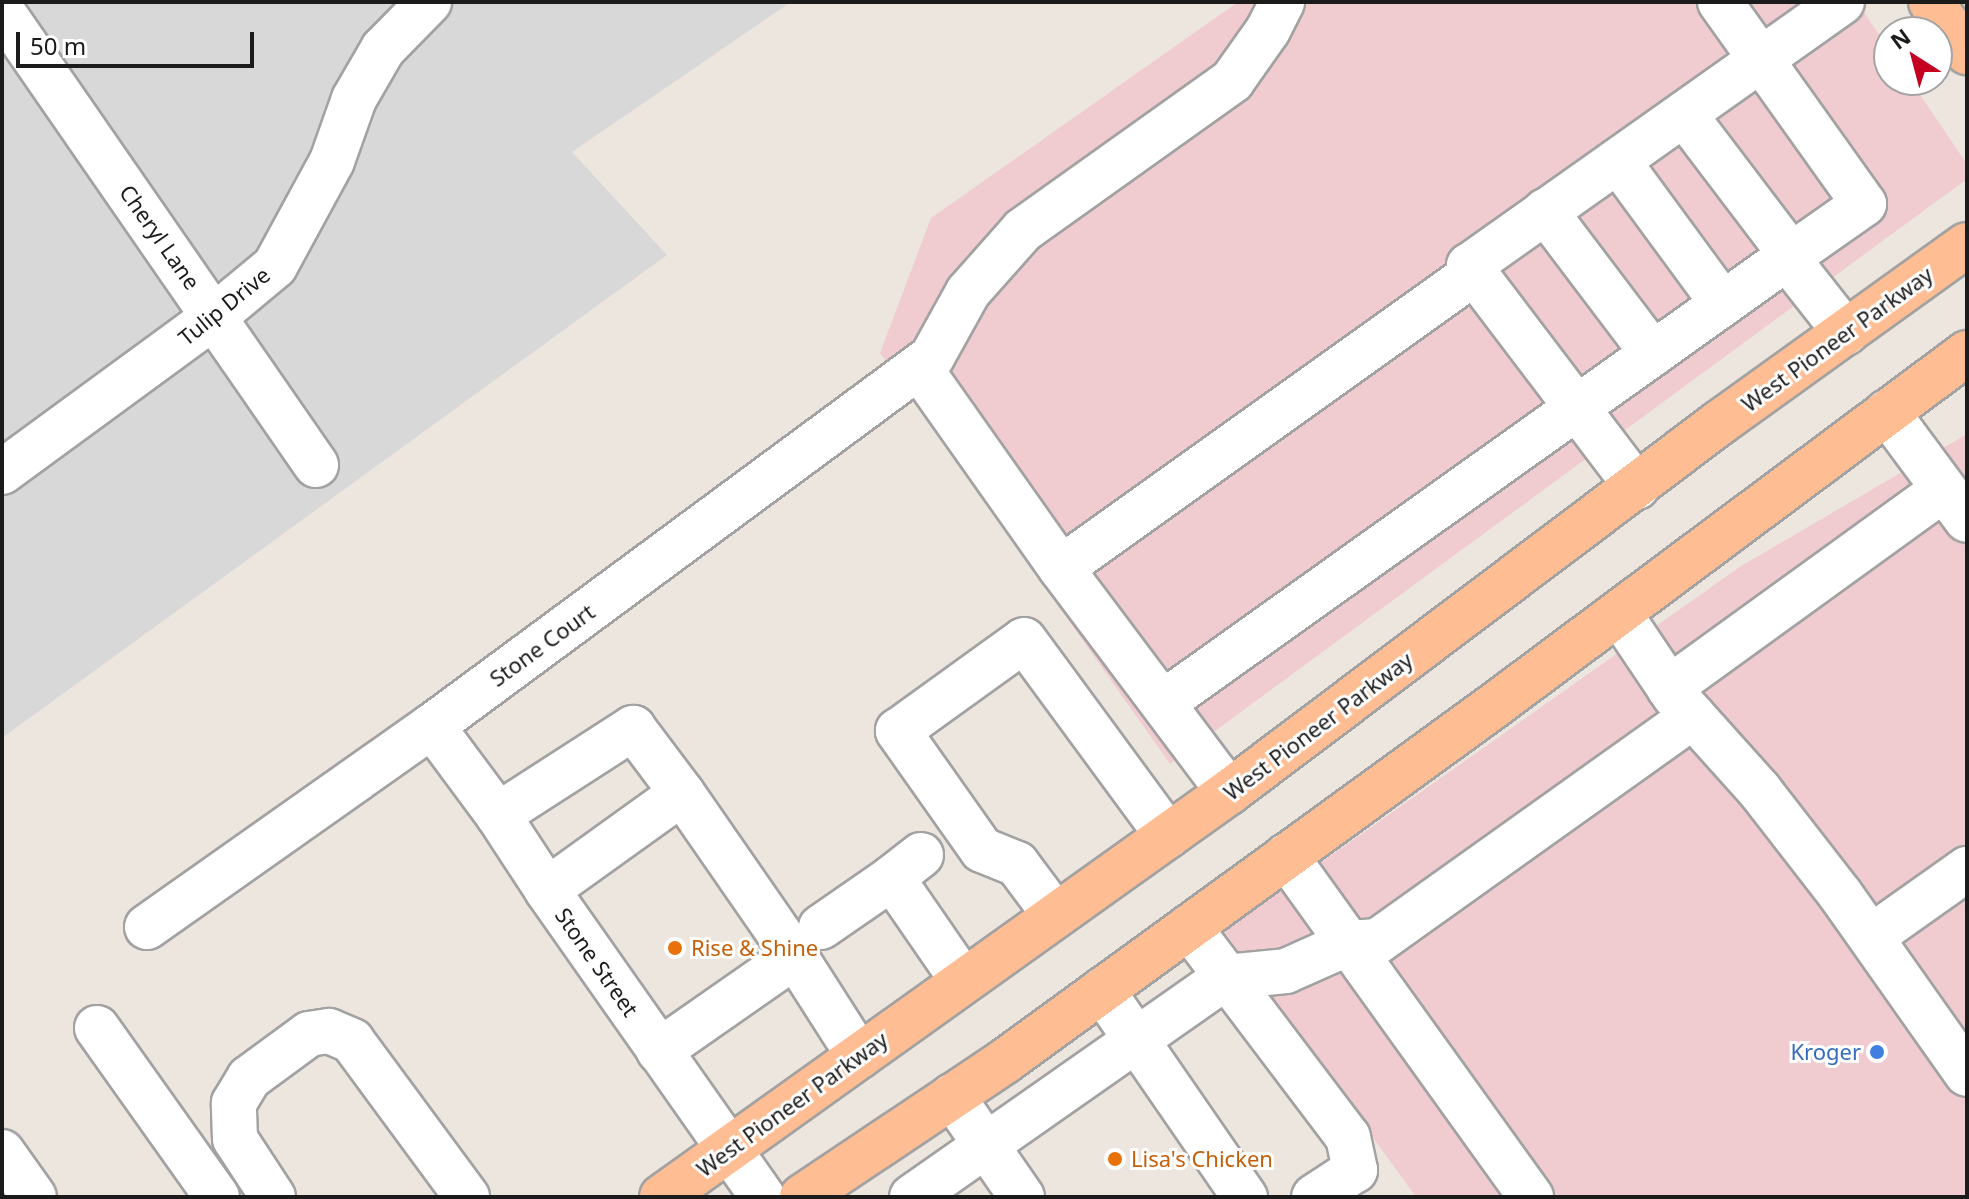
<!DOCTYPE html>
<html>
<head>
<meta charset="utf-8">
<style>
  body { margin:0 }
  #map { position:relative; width:1969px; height:1199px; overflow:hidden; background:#ede6df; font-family:"Noto Sans",sans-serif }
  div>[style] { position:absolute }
  .residential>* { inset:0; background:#d9d8d8 }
  .commercial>* { inset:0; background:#f0ccd1 }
  .roads { filter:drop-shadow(2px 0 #a2a2a2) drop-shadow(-2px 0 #a2a2a2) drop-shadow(0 2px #a2a2a2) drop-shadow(0 -2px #a2a2a2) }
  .minor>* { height:44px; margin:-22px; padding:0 22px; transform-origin:22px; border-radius:22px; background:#fff }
  .major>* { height:44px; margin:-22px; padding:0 22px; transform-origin:22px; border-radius:22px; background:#ffbd93 }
  .dots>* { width:22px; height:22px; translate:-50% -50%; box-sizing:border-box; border:4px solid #fff; border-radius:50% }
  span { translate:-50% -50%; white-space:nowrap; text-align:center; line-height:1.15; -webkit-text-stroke:6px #fff; paint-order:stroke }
  .street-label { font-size:22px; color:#1b1b1b }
  .food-label { font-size:22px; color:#c56008 }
  .left { translate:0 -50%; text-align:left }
  .shop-label { font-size:22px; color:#366cbe }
  .right { translate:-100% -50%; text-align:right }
  .frame { position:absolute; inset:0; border:4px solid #1b1b1b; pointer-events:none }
  .north { position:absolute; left:1873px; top:16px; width:80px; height:80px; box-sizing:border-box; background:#fff; border:2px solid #a4a4a4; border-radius:50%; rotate:324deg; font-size:22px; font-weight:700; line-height:32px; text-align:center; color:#1b1b1b }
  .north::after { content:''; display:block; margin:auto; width:28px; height:36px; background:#c60023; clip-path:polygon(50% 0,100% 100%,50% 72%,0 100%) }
  .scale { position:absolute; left:16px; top:32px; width:238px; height:36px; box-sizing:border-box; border:4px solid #1b1b1b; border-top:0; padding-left:10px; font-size:24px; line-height:28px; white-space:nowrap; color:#1b1b1b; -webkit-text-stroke:6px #fff; paint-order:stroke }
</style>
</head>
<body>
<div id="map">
  <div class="residential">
    <i style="clip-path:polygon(2px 2px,791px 2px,572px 152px,667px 255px,2px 738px)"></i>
  </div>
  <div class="commercial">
    <i style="clip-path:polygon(1238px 2px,1857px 2px,1889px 49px,1889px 80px,1910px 80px,1967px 164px,1967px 179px,1170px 764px,880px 353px,931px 218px)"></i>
    <i style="clip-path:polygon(1967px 434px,1967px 1197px,1416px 1197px,1224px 931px,1741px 566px)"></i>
  </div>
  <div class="roads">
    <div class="minor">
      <i style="left:1720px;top:2px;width:248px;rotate:54.5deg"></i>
      <i style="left:1864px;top:204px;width:94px;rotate:145deg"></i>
      <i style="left:2px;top:11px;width:552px;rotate:55.33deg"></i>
      <i style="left:1684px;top:114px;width:177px;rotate:52.8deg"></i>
      <i style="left:1618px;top:161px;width:177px;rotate:53.7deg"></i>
      <i style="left:1545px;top:211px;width:179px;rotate:52.9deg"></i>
      <i style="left:919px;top:367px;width:246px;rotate:54.8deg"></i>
      <i style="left:1887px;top:412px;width:134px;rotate:53.5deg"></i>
      <i style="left:2px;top:472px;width:264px;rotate:-36.2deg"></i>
      <i style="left:215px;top:316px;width:78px;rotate:-39.8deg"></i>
      <i style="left:275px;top:266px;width:119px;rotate:-61.5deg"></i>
      <i style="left:332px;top:161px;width:66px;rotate:-70.5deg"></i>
      <i style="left:354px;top:99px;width:58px;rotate:-59.9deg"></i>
      <i style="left:383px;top:49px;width:66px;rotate:-45.6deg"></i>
      <i style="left:1637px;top:487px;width:278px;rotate:-127.2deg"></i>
      <i style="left:1469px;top:266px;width:457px;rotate:-35.3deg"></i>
      <i style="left:1619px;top:613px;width:99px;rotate:56.1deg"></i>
      <i style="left:1674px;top:695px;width:129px;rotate:48.1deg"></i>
      <i style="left:1760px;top:791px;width:130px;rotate:52.2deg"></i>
      <i style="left:1840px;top:894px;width:220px;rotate:54.8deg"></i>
      <i style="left:1669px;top:688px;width:339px;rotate:-35.9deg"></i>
      <i style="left:1164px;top:702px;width:765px;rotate:-35.48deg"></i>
      <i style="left:1787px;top:258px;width:95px;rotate:51.8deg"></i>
      <i style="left:432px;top:726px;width:111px;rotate:53.4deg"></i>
      <i style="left:498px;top:815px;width:90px;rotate:56.8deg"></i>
      <i style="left:547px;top:890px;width:375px;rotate:54.9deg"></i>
      <i style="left:1229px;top:792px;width:280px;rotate:-126.9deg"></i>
      <i style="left:1061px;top:568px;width:508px;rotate:-35.54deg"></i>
      <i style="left:498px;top:815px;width:161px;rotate:-32.8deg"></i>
      <i style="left:633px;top:728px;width:81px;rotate:53deg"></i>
      <i style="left:921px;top:855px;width:37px;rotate:142deg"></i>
      <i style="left:892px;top:878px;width:125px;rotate:55.4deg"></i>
      <i style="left:1286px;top:856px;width:420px;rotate:54.3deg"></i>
      <i style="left:547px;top:890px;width:166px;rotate:-35.7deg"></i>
      <i style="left:682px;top:793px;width:198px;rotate:55.3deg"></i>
      <i style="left:795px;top:956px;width:119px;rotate:57.4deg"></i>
      <i style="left:1055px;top:915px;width:64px;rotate:-126.7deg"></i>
      <i style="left:1017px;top:864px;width:38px;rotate:-158deg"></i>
      <i style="left:982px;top:850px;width:146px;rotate:-125.2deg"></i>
      <i style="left:898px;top:731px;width:155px;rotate:-35.8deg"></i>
      <i style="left:1024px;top:640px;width:243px;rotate:53.7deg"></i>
      <i style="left:147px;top:927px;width:349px;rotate:-35.2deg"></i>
      <i style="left:432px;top:726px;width:621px;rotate:-36.43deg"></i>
      <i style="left:932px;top:357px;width:74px;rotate:-61deg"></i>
      <i style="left:968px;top:292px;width:83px;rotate:-48.4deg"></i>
      <i style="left:1023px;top:230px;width:257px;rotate:-35.5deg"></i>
      <i style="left:1232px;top:81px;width:62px;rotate:-54.8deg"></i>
      <i style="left:1268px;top:30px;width:31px;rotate:-63deg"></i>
      <i style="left:821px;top:927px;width:86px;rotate:-34.6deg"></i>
      <i style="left:1189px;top:927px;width:263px;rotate:52.9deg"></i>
      <i style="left:1348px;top:1137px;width:34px;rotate:78deg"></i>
      <i style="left:1355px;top:1170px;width:49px;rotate:146.6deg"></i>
      <i style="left:1871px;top:937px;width:118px;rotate:-35.3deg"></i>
      <i style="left:1102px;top:990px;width:252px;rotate:55.4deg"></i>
      <i style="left:97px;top:1028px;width:207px;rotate:54.6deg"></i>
      <i style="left:659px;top:1051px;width:166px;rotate:-34.9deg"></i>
      <i style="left:952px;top:1096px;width:123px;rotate:55.3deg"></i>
      <i style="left:2px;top:1152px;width:55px;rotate:54.6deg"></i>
      <i style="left:273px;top:1197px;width:69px;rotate:-123.2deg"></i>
      <i style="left:235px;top:1139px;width:36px;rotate:-92deg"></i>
      <i style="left:234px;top:1103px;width:29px;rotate:-59deg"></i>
      <i style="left:249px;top:1078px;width:74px;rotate:-36.3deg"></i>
      <i style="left:309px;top:1034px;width:20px;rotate:-9deg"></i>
      <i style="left:329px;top:1031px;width:25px;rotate:23deg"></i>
      <i style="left:352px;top:1041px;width:194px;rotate:53.6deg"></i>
      <i style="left:912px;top:1197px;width:383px;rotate:-35deg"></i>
      <i style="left:1226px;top:977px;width:60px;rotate:-5.7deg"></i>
      <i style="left:1286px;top:971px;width:69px;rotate:-24deg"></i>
      <i style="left:1349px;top:943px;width:29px;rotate:-4deg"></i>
      <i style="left:1378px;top:941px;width:387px;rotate:-35.5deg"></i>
    </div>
    <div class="major">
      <i style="left:1931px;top:2px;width:62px;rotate:54.2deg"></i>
      <i style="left:662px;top:1197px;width:697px;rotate:-35.54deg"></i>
      <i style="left:1229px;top:792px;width:613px;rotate:-36.98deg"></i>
      <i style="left:1719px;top:423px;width:305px;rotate:-35.7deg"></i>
      <i style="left:802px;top:1197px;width:244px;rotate:-33.8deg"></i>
      <i style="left:1005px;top:1061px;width:606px;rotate:-36deg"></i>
      <i style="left:1495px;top:705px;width:589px;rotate:-36.71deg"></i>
    </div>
  </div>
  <div class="dots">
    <i style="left:675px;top:948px;background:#e8710a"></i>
    <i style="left:1877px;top:1052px;background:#3f7fe0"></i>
    <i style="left:1115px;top:1159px;background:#e8710a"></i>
  </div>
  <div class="street-label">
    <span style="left:160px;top:237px;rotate:55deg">Cheryl Lane</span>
    <span style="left:224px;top:306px;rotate:-39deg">Tulip Drive</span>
    <span style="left:1837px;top:339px;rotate:-36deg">West Pioneer Parkway</span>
    <span style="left:542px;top:645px;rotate:-36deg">Stone Court</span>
    <span style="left:1318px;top:726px;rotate:-37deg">West Pioneer Parkway</span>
    <span style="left:597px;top:962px;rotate:55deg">Stone Street</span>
    <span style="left:792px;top:1104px;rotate:-36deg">West Pioneer Parkway</span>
  </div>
  <div class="food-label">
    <span class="left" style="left:691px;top:948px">Rise &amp; Shine</span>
    <span class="left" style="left:1131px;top:1159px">Lisa's Chicken</span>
  </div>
  <div class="shop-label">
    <span class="right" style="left:1861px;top:1052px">Kroger</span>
  </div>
  <div class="frame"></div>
  <div class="north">N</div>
  <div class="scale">50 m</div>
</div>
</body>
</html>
